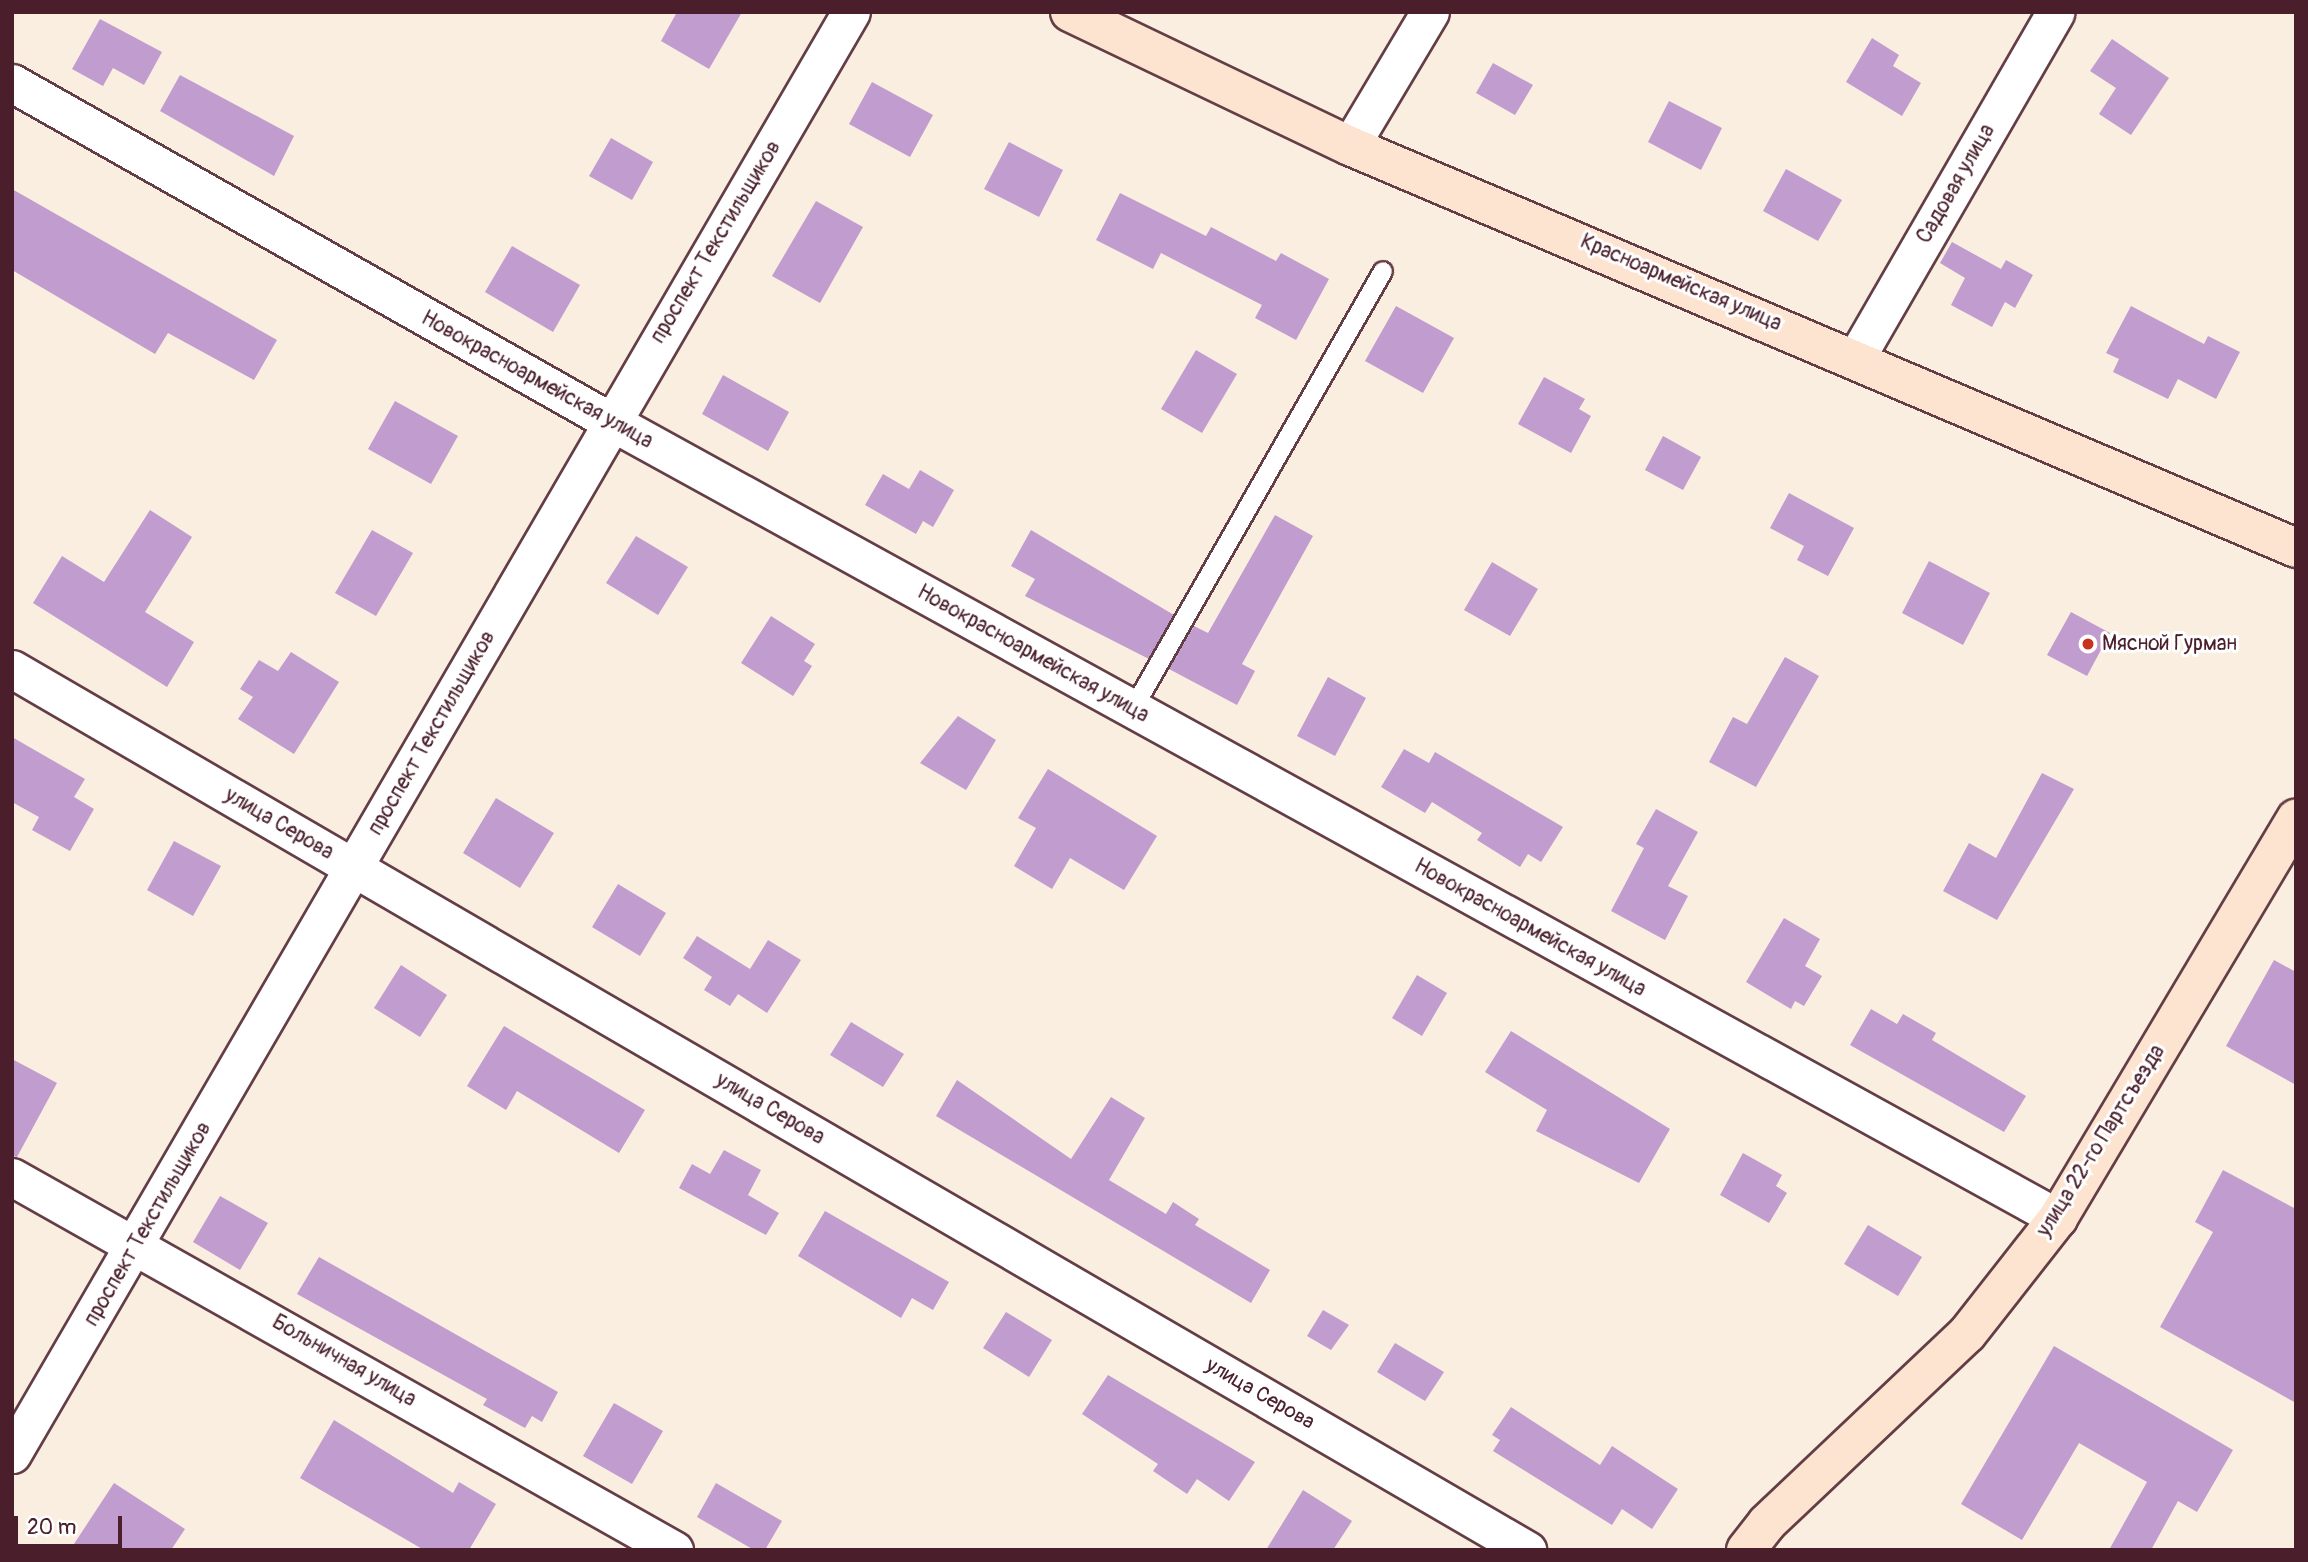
<!DOCTYPE html>
<html>
<head>
<meta charset="utf-8">
<style>
  body { margin:0 }
  #map { position:relative; width:2308px; height:1562px; overflow:hidden; background:#faeee1; font-family:Pangolin,sans-serif }
  div>[style] { position:absolute }
  .building>* { inset:0; background:#c19cce }
  .roads { filter:drop-shadow(2px 0 #643e46) drop-shadow(-2px 0 #643e46) drop-shadow(0 2px #643e46) drop-shadow(0 -2px #643e46) }
  .lane>* { height:18px; margin:-9px; padding:0 9px; transform-origin:9px; border-radius:9px; background:#fff }
  .street>* { height:37px; margin:-18.5px; padding:0 18.5px; transform-origin:18.5px; border-radius:18.5px; background:#fff }
  .secondary>* { height:38px; margin:-19px; padding:0 19px; transform-origin:19px; border-radius:19px; background:#fde4d1 }
  .dots>* { width:19px; height:19px; translate:-50% -50%; box-sizing:border-box; border:4px solid #fff; border-radius:50% }
  span { translate:-50% -50%; white-space:nowrap; text-align:center; line-height:1.15; -webkit-text-stroke:6px #fff; paint-order:stroke }
  .street-label { font-size:21px; color:#4a1f2b }
  .poi-label { font-size:21px; color:#4a1f2b }
  .left { translate:0 -50%; text-align:left }
  .frame { position:absolute; inset:0; border:14px solid #4a1f2b; pointer-events:none }
  .scale { position:absolute; left:14px; top:1516px; width:108px; height:32px; box-sizing:border-box; border:4px solid #4a1f2b; border-top:0; padding-left:9px; font-size:21px; line-height:24px; white-space:nowrap; color:#4a1f2b; -webkit-text-stroke:5px #fff; paint-order:stroke }
</style>
</head>
<body>
<div id="map">
  <div class="building">
    <i style="clip-path:polygon(677px 12px,742px 12px,709px 69px,661px 41px)"></i>
    <i style="clip-path:polygon(100px 19px,162px 52px,144px 85px,113px 68px,103px 86px,72px 69px)"></i>
    <i style="clip-path:polygon(1872px 38px,1899px 55px,1893px 66px,1921px 83px,1902px 116px,1846px 82px)"></i>
    <i style="clip-path:polygon(2112px 39px,2169px 78px,2131px 135px,2099px 114px,2116px 88px,2090px 71px)"></i>
    <i style="clip-path:polygon(1493px 63px,1533px 85px,1515px 115px,1476px 93px)"></i>
    <i style="clip-path:polygon(180px 75px,294px 136px,274px 176px,160px 111px)"></i>
    <i style="clip-path:polygon(872px 82px,933px 115px,910px 157px,849px 124px)"></i>
    <i style="clip-path:polygon(1669px 101px,1722px 128px,1701px 170px,1648px 142px)"></i>
    <i style="clip-path:polygon(611px 138px,653px 162px,632px 200px,589px 176px)"></i>
    <i style="clip-path:polygon(1009px 142px,1063px 170px,1039px 217px,984px 189px)"></i>
    <i style="clip-path:polygon(1786px 169px,1842px 200px,1818px 241px,1763px 211px)"></i>
    <i style="clip-path:polygon(12px 189px,277px 340px,254px 380px,168px 333px,155px 354px,12px 270px)"></i>
    <i style="clip-path:polygon(1120px 193px,1206px 236px,1211px 227px,1276px 261px,1281px 253px,1329px 279px,1296px 340px,1255px 318px,1262px 305px,1161px 253px,1153px 269px,1096px 240px)"></i>
    <i style="clip-path:polygon(816px 201px,863px 227px,820px 303px,772px 276px)"></i>
    <i style="clip-path:polygon(1952px 242px,2001px 269px,2006px 260px,2033px 275px,2015px 308px,2005px 302px,1992px 327px,1951px 305px,1965px 278px,1940px 263px)"></i>
    <i style="clip-path:polygon(512px 246px,580px 285px,553px 332px,485px 292px)"></i>
    <i style="clip-path:polygon(1396px 306px,1454px 338px,1423px 393px,1365px 361px)"></i>
    <i style="clip-path:polygon(2131px 306px,2204px 344px,2208px 336px,2240px 352px,2216px 399px,2178px 379px,2168px 399px,2113px 372px,2119px 359px,2106px 353px)"></i>
    <i style="clip-path:polygon(1196px 350px,1237px 374px,1202px 433px,1161px 409px)"></i>
    <i style="clip-path:polygon(723px 375px,789px 412px,768px 451px,702px 414px)"></i>
    <i style="clip-path:polygon(1544px 377px,1585px 399px,1579px 409px,1591px 416px,1571px 453px,1518px 424px)"></i>
    <i style="clip-path:polygon(395px 401px,458px 436px,431px 484px,368px 449px)"></i>
    <i style="clip-path:polygon(1663px 436px,1701px 457px,1683px 490px,1645px 470px)"></i>
    <i style="clip-path:polygon(920px 470px,954px 490px,933px 527px,923px 521px,916px 534px,865px 505px,883px 474px,909px 489px)"></i>
    <i style="clip-path:polygon(1789px 493px,1854px 528px,1828px 576px,1797px 560px,1804px 546px,1770px 528px)"></i>
    <i style="clip-path:polygon(150px 510px,192px 537px,145px 612px,194px 642px,167px 687px,33px 603px,62px 556px,104px 582px)"></i>
    <i style="clip-path:polygon(1275px 515px,1313px 536px,1242px 664px,1255px 671px,1237px 705px,1169px 669px,1194px 626px,1208px 633px)"></i>
    <i style="clip-path:polygon(372px 530px,413px 553px,376px 616px,335px 593px)"></i>
    <i style="clip-path:polygon(1031px 530px,1174px 615px,1149px 659px,1025px 596px,1035px 579px,1011px 566px)"></i>
    <i style="clip-path:polygon(636px 536px,688px 567px,658px 615px,606px 583px)"></i>
    <i style="clip-path:polygon(1929px 561px,1990px 593px,1963px 645px,1902px 613px)"></i>
    <i style="clip-path:polygon(1492px 562px,1538px 589px,1510px 636px,1464px 610px)"></i>
    <i style="clip-path:polygon(2071px 612px,2110px 633px,2087px 676px,2047px 655px)"></i>
    <i style="clip-path:polygon(771px 616px,815px 644px,804px 661px,812px 666px,793px 696px,741px 663px)"></i>
    <i style="clip-path:polygon(291px 652px,339px 682px,294px 754px,238px 719px,253px 697px,240px 689px,259px 660px,278px 671px)"></i>
    <i style="clip-path:polygon(1785px 657px,1819px 676px,1756px 787px,1709px 762px,1733px 717px,1747px 724px)"></i>
    <i style="clip-path:polygon(1328px 677px,1366px 698px,1335px 756px,1297px 736px)"></i>
    <i style="clip-path:polygon(958px 716px,996px 740px,966px 790px,920px 763px)"></i>
    <i style="clip-path:polygon(12px 737px,85px 779px,74px 797px,94px 809px,70px 851px,32px 830px,39px 817px,12px 802px)"></i>
    <i style="clip-path:polygon(1404px 749px,1429px 763px,1435px 752px,1563px 827px,1541px 862px,1528px 854px,1520px 867px,1477px 840px,1482px 833px,1432px 802px,1425px 813px,1381px 787px)"></i>
    <i style="clip-path:polygon(1048px 769px,1157px 836px,1124px 890px,1070px 858px,1052px 889px,1014px 866px,1036px 828px,1018px 818px)"></i>
    <i style="clip-path:polygon(2042px 773px,2074px 789px,1997px 920px,1943px 891px,1969px 843px,1996px 858px)"></i>
    <i style="clip-path:polygon(496px 798px,554px 833px,520px 888px,463px 853px)"></i>
    <i style="clip-path:polygon(1656px 809px,1698px 832px,1668px 886px,1688px 896px,1665px 940px,1611px 911px,1644px 848px,1636px 844px)"></i>
    <i style="clip-path:polygon(174px 841px,221px 866px,193px 916px,147px 890px)"></i>
    <i style="clip-path:polygon(618px 884px,666px 913px,640px 956px,592px 927px)"></i>
    <i style="clip-path:polygon(1784px 918px,1820px 939px,1805px 966px,1822px 976px,1804px 1006px,1795px 1001px,1791px 1009px,1746px 982px)"></i>
    <i style="clip-path:polygon(697px 936px,750px 969px,768px 940px,801px 960px,767px 1013px,738px 994px,730px 1006px,704px 990px,712px 977px,683px 958px)"></i>
    <i style="clip-path:polygon(2274px 960px,2296px 972px,2296px 1085px,2226px 1046px)"></i>
    <i style="clip-path:polygon(401px 965px,447px 995px,420px 1037px,374px 1008px)"></i>
    <i style="clip-path:polygon(1417px 975px,1447px 993px,1422px 1036px,1392px 1018px)"></i>
    <i style="clip-path:polygon(1871px 1009px,1897px 1024px,1903px 1014px,1936px 1033px,1932px 1040px,2026px 1096px,2004px 1132px,1850px 1045px)"></i>
    <i style="clip-path:polygon(851px 1022px,904px 1054px,883px 1087px,830px 1055px)"></i>
    <i style="clip-path:polygon(504px 1026px,645px 1110px,619px 1153px,517px 1091px,506px 1110px,467px 1086px)"></i>
    <i style="clip-path:polygon(1511px 1031px,1670px 1129px,1639px 1183px,1536px 1131px,1547px 1110px,1485px 1072px)"></i>
    <i style="clip-path:polygon(12px 1059px,57px 1083px,17px 1157px,12px 1156px)"></i>
    <i style="clip-path:polygon(957px 1080px,1071px 1159px,1111px 1097px,1145px 1118px,1109px 1180px,1166px 1214px,1173px 1202px,1199px 1219px,1195px 1225px,1270px 1270px,1251px 1303px,936px 1116px)"></i>
    <i style="clip-path:polygon(724px 1150px,761px 1170px,748px 1195px,779px 1213px,766px 1235px,679px 1188px,692px 1164px,710px 1174px)"></i>
    <i style="clip-path:polygon(1743px 1153px,1782px 1175px,1776px 1186px,1787px 1193px,1769px 1223px,1720px 1195px)"></i>
    <i style="clip-path:polygon(2223px 1170px,2296px 1209px,2296px 1403px,2160px 1327px,2213px 1232px,2195px 1222px)"></i>
    <i style="clip-path:polygon(220px 1196px,268px 1223px,240px 1270px,193px 1242px)"></i>
    <i style="clip-path:polygon(825px 1211px,949px 1282px,933px 1310px,912px 1298px,901px 1318px,798px 1256px)"></i>
    <i style="clip-path:polygon(1868px 1225px,1922px 1257px,1898px 1296px,1844px 1264px)"></i>
    <i style="clip-path:polygon(319px 1257px,558px 1392px,542px 1422px,532px 1416px,525px 1428px,483px 1405px,487px 1399px,297px 1294px)"></i>
    <i style="clip-path:polygon(1323px 1310px,1349px 1325px,1331px 1350px,1307px 1336px)"></i>
    <i style="clip-path:polygon(1006px 1312px,1052px 1340px,1029px 1377px,983px 1348px)"></i>
    <i style="clip-path:polygon(1395px 1343px,1444px 1372px,1425px 1401px,1377px 1372px)"></i>
    <i style="clip-path:polygon(2054px 1346px,2233px 1450px,2197px 1512px,2178px 1501px,2151px 1550px,2109px 1550px,2147px 1482px,2079px 1443px,2022px 1540px,1961px 1504px)"></i>
    <i style="clip-path:polygon(1108px 1375px,1255px 1462px,1229px 1501px,1197px 1479px,1187px 1494px,1153px 1471px,1158px 1464px,1082px 1414px)"></i>
    <i style="clip-path:polygon(614px 1403px,663px 1431px,632px 1484px,583px 1456px)"></i>
    <i style="clip-path:polygon(1511px 1407px,1600px 1465px,1612px 1446px,1678px 1489px,1652px 1529px,1622px 1509px,1612px 1525px,1493px 1451px,1500px 1440px,1492px 1435px)"></i>
    <i style="clip-path:polygon(334px 1420px,453px 1493px,459px 1482px,496px 1504px,469px 1550px,424px 1550px,300px 1478px)"></i>
    <i style="clip-path:polygon(114px 1483px,185px 1529px,171px 1550px,70px 1550px)"></i>
    <i style="clip-path:polygon(716px 1483px,782px 1521px,765px 1550px,754px 1550px,697px 1517px)"></i>
    <i style="clip-path:polygon(1303px 1490px,1352px 1521px,1333px 1550px,1266px 1550px)"></i>
  </div>
  <div class="roads">
    <div class="lane">
      <i style="left:1133px;top:709px;width:504px;rotate:-60.28deg"></i>
    </div>
    <div class="street">
      <i style="left:12px;top:83px;width:687px;rotate:29.48deg"></i>
      <i style="left:610px;top:421px;width:1653px;rotate:28.83deg"></i>
      <i style="left:1350px;top:146px;width:156px;rotate:-59.2deg"></i>
      <i style="left:1857px;top:356px;width:397px;rotate:-60deg"></i>
      <i style="left:12px;top:669px;width:1753px;rotate:30.18deg"></i>
      <i style="left:12px;top:1177px;width:760px;rotate:29.4deg"></i>
      <i style="left:12px;top:1454px;width:1668px;rotate:-59.81deg"></i>
    </div>
    <div class="secondary">
      <i style="left:1070px;top:12px;width:310px;rotate:25.6deg"></i>
      <i style="left:1350px;top:146px;width:1028px;rotate:23.02deg"></i>
      <i style="left:1746px;top:1550px;width:34px;rotate:-52deg"></i>
      <i style="left:1767px;top:1523px;width:275px;rotate:-43.4deg"></i>
      <i style="left:1967px;top:1334px;width:147px;rotate:-51.9deg"></i>
      <i style="left:2058px;top:1218px;width:465px;rotate:-59.2deg"></i>
    </div>
  </div>
  <div class="dots">
    <i style="left:2088px;top:644px;background:#c8321e"></i>
  </div>
  <div class="street-label">
    <span style="left:1956px;top:184px;rotate:-60deg">Садовая улица</span>
    <span style="left:716px;top:242px;rotate:-59deg">проспект Текстильщиков</span>
    <span style="left:1681px;top:283px;rotate:23deg">Красноармейская улица</span>
    <span style="left:537px;top:380px;rotate:29deg">Новокрасноармейская улица</span>
    <span style="left:1033px;top:654px;rotate:29deg">Новокрасноармейская улица</span>
    <span style="left:432px;top:733px;rotate:-60deg">проспект Текстильщиков</span>
    <span style="left:279px;top:824px;rotate:30deg">улица Серова</span>
    <span style="left:1530px;top:928px;rotate:29deg">Новокрасноармейская улица</span>
    <span style="left:770px;top:1109px;rotate:30deg">улица Серова</span>
    <span style="left:2101px;top:1141px;rotate:-58deg">улица 22-го Партсъезда</span>
    <span style="left:148px;top:1224px;rotate:-60deg">проспект Текстильщиков</span>
    <span style="left:344px;top:1361px;rotate:30deg">Больничная улица</span>
    <span style="left:1260px;top:1394px;rotate:30deg">улица Серова</span>
  </div>
  <div class="poi-label">
    <span class="left" style="left:2102px;top:644px">Мясной Гурман</span>
  </div>
  <div class="frame"></div>
  <div class="scale">20 m</div>
</div>
</body>
</html>
